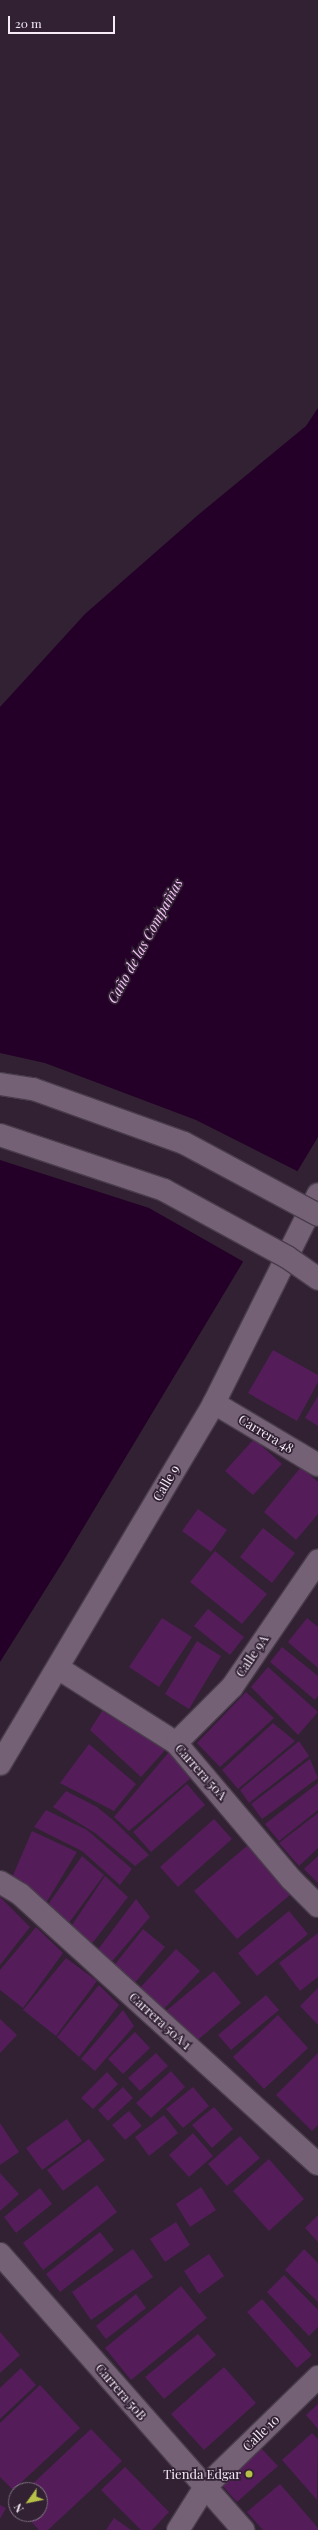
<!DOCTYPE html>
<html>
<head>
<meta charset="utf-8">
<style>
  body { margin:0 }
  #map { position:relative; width:318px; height:2530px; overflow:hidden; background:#312133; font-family:"Playfair Display",serif }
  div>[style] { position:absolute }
  .water>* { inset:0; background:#240028 }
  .pier>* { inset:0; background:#312133 }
  .building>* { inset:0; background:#541d5a }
  .roads { filter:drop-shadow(1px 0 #4a3c4b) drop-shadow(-1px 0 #4a3c4b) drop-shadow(0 1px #4a3c4b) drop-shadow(0 -1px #4a3c4b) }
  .minor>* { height:22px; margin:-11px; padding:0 11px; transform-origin:11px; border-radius:11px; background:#746176 }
  .bridges { filter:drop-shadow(1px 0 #4a3c4b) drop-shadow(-1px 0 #4a3c4b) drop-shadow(0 1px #4a3c4b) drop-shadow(0 -1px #4a3c4b) }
  .minor-bridge>* { height:22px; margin:-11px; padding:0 11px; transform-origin:11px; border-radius:11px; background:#746176 }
  .dots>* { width:11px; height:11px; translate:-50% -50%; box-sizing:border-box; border:2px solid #312133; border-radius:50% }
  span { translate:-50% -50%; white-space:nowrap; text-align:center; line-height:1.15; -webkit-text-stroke:3.5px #312133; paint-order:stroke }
  .street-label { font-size:13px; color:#f6ebf7 }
  .poi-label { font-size:13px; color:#f6ebf7 }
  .right { translate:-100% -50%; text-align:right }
  .water-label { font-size:14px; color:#f4c3f8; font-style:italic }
  .north { position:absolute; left:8px; top:2482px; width:40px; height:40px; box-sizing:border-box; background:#312133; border:1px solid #807281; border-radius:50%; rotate:237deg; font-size:11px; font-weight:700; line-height:16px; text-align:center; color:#f6ebf7 }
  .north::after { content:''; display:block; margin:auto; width:14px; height:18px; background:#b7c148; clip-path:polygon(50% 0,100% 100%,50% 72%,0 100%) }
  .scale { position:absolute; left:8px; top:16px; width:107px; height:18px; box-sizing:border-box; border:2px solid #f6ebf7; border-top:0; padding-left:5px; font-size:12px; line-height:14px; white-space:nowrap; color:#f6ebf7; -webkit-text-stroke:3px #312133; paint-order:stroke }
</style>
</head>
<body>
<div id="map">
  <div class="water">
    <i style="clip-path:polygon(318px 408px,318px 1137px,64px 1560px,0 1662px,0 707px,85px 614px,198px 515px,306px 426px)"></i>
  </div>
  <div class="pier">
    <i style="clip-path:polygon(0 1053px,45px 1063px,196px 1120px,299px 1172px,244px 1262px,149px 1208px,0 1160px)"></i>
  </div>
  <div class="building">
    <i style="clip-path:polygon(273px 1350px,318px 1375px,318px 1382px,297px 1421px,248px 1393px)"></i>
    <i style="clip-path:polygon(318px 1396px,318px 1426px,305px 1418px)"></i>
    <i style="clip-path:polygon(254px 1439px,282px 1464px,253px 1495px,225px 1471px)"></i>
    <i style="clip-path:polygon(301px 1467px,318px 1482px,318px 1514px,296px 1540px,264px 1512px)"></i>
    <i style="clip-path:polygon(198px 1509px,227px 1530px,211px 1552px,182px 1531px)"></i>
    <i style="clip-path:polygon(263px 1528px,295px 1553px,272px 1583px,240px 1557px)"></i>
    <i style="clip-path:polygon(215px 1551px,267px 1594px,242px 1624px,190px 1582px)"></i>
    <i style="clip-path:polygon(208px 1609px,244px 1637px,230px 1655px,194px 1626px)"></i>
    <i style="clip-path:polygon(162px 1618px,192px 1637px,159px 1687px,129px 1667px)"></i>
    <i style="clip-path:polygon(307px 1618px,318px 1627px,318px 1668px,288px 1642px)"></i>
    <i style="clip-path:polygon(197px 1641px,221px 1656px,189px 1709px,165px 1694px)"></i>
    <i style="clip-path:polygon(282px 1647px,318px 1676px,318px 1696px,315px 1700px,270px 1662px)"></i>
    <i style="clip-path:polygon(268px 1667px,318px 1712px,298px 1735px,251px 1687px)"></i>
    <i style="clip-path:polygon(246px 1692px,274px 1718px,220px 1767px,197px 1743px)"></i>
    <i style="clip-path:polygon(102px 1711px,166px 1749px,141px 1777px,90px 1730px)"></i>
    <i style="clip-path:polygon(273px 1723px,295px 1741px,238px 1789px,222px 1770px)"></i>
    <i style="clip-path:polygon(299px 1741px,309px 1756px,249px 1803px,240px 1790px)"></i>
    <i style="clip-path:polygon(89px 1744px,136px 1784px,114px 1811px,60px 1783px)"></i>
    <i style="clip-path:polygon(169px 1752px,192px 1777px,129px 1831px,114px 1817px)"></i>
    <i style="clip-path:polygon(310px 1759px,318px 1778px,262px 1819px,251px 1804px)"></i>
    <i style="clip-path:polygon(318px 1783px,318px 1810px,279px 1841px,265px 1824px)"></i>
    <i style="clip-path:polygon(187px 1784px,205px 1805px,151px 1852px,133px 1832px)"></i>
    <i style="clip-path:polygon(66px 1791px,97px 1807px,113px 1820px,149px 1855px,135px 1866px,95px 1833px,53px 1807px)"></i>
    <i style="clip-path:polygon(46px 1810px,87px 1830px,132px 1869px,120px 1885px,82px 1851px,34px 1827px)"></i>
    <i style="clip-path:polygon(318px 1813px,318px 1848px,299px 1866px,279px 1843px)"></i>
    <i style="clip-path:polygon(214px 1819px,232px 1839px,178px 1887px,160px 1867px)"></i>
    <i style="clip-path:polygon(32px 1831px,77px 1852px,43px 1908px,11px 1880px)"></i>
    <i style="clip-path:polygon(248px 1845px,290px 1895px,237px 1939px,194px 1891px)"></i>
    <i style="clip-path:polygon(82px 1856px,104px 1875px,66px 1927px,45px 1909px)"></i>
    <i style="clip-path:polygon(318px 1856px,318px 1883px,304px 1869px)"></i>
    <i style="clip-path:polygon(105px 1876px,128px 1897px,87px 1950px,68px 1931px)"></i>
    <i style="clip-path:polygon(0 1897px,30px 1927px,0 1965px)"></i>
    <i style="clip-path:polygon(136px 1899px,150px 1917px,108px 1966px,93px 1956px)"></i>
    <i style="clip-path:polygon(289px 1911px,308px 1934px,257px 1976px,238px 1953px)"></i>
    <i style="clip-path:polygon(36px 1927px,63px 1953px,23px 2008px,0 1990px,0 1970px)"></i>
    <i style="clip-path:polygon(143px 1929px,165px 1947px,133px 1985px,112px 1968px)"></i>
    <i style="clip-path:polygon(318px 1933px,318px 1977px,300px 1991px,279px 1963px)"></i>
    <i style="clip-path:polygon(176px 1949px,200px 1971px,161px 2012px,138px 1990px)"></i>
    <i style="clip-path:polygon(66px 1958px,97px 1981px,56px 2036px,23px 2010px)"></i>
    <i style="clip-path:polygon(214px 1971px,241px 2003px,193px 2044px,166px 2011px)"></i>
    <i style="clip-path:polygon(99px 1985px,119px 2005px,79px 2057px,57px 2037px)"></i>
    <i style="clip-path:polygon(318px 1988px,318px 2025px,300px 2006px)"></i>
    <i style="clip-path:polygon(266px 1995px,279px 2010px,231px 2050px,218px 2035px)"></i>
    <i style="clip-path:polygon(123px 2010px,134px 2026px,95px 2071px,81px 2059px)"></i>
    <i style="clip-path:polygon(278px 2015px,308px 2048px,264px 2089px,233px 2057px)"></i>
    <i style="clip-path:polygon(0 2019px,17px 2035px,0 2053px)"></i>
    <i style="clip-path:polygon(135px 2032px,150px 2048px,123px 2074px,108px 2059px)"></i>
    <i style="clip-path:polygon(156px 2053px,168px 2066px,140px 2091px,128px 2078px)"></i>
    <i style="clip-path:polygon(318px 2053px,318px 2125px,312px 2131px,276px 2095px)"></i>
    <i style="clip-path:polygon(171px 2071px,185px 2087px,151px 2118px,136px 2103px)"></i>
    <i style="clip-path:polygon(107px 2072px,118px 2084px,93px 2109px,81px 2098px)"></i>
    <i style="clip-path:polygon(123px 2087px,133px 2098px,108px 2121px,98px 2110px)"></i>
    <i style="clip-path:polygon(193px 2087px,209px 2106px,183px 2128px,166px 2109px)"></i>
    <i style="clip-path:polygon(214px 2107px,233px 2129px,212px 2148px,192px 2125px)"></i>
    <i style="clip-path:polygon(129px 2111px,142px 2126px,125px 2140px,112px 2125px)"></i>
    <i style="clip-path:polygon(164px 2115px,178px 2133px,149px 2156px,135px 2137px)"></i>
    <i style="clip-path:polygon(67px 2119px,82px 2141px,42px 2170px,26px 2148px)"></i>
    <i style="clip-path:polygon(0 2123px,19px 2152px,0 2165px)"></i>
    <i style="clip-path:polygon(193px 2133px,213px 2156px,189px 2177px,169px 2155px)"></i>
    <i style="clip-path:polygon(240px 2136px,260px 2158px,227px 2186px,208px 2164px)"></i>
    <i style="clip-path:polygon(89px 2139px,105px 2160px,63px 2191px,47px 2170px)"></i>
    <i style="clip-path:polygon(269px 2159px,304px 2199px,269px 2231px,233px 2191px)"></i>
    <i style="clip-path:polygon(0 2173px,19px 2194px,0 2211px)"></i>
    <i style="clip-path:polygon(97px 2185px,117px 2212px,43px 2270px,23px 2243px)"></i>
    <i style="clip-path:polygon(201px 2187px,216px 2210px,190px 2227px,176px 2204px)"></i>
    <i style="clip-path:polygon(40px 2188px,52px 2204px,16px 2233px,4px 2217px)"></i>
    <i style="clip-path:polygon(318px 2215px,318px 2242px,305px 2228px)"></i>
    <i style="clip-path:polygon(176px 2222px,190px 2245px,165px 2262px,150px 2239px)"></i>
    <i style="clip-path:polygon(100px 2232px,114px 2250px,60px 2292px,46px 2274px)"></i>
    <i style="clip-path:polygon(133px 2249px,153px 2277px,91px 2320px,72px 2292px)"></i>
    <i style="clip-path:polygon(304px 2249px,318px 2263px,318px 2302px,285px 2270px)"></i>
    <i style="clip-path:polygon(209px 2254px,224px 2276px,199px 2294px,184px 2271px)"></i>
    <i style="clip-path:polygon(284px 2275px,318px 2310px,318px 2327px,309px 2336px,267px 2292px)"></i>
    <i style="clip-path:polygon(181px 2286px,207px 2318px,131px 2380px,105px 2348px)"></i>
    <i style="clip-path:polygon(136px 2294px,146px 2308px,106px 2339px,96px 2326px)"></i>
    <i style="clip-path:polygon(262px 2299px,312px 2355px,297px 2368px,247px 2312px)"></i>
    <i style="clip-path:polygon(0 2332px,20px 2355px,0 2373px)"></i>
    <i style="clip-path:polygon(198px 2334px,216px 2355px,164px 2399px,145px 2377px)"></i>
    <i style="clip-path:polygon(224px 2367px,256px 2403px,204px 2450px,171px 2414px)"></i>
    <i style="clip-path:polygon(21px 2368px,36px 2385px,0 2419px,0 2388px)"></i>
    <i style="clip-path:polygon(40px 2385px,80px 2428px,13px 2490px,0 2477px,0 2423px)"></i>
    <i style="clip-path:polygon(318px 2404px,318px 2429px,306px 2415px)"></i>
    <i style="clip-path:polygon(91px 2429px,122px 2461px,48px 2530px,39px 2530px,24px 2514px,40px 2514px,40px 2490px,26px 2490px)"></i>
    <i style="clip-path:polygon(312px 2433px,318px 2439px,317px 2500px,282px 2460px)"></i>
    <i style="clip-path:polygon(260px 2447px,278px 2466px,237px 2502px,220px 2483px)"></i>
    <i style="clip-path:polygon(125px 2467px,169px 2512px,152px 2530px,141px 2530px,101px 2490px)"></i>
    <i style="clip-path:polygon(280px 2484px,318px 2528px,318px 2530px,263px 2530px,247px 2512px)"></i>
    <i style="clip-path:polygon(0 2505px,6px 2508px,0 2519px)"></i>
    <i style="clip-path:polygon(114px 2518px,131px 2530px,106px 2530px)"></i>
  </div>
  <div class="roads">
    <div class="minor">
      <i style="left:214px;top:1403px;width:121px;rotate:30.8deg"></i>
      <i style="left:58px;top:1668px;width:140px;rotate:32.4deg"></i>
      <i style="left:176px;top:1743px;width:178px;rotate:49.8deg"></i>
      <i style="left:291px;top:1879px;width:38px;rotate:45deg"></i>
      <i style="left:176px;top:1743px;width:79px;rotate:-45deg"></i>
      <i style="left:232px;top:1687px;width:153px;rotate:-55.7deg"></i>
      <i style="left:0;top:1764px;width:420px;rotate:-59.3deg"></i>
      <i style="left:214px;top:1403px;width:233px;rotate:-63.5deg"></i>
      <i style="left:0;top:1882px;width:23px;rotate:31deg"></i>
      <i style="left:20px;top:1894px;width:402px;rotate:42.2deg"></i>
      <i style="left:0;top:2254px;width:368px;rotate:48.6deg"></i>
      <i style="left:178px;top:2530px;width:51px;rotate:-57.9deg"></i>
      <i style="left:205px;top:2487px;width:158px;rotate:-44.2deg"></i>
    </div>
  </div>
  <div class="bridges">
    <div class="minor-bridge">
      <i style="left:0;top:1084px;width:33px;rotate:9deg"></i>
      <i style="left:33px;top:1089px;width:160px;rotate:19.7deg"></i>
      <i style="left:184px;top:1143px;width:152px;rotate:28.2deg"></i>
      <i style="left:0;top:1135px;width:173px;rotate:18.5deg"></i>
      <i style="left:164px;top:1190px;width:140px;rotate:28.6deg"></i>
      <i style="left:287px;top:1257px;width:38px;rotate:35deg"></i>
    </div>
  </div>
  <div class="dots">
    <i style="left:249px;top:2474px;background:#b7c148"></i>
  </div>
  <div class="street-label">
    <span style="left:266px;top:1434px;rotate:31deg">Carrera 48</span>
    <span style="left:166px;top:1483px;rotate:-60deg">Calle 9</span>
    <span style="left:252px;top:1656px;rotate:-56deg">Calle 9A</span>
    <span style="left:201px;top:1772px;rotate:48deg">Carrera 50A</span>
    <span style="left:160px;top:2021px;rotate:42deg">Carrera 50A 1</span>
    <span style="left:121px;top:2392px;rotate:49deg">Carrera 50B</span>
    <span style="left:261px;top:2433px;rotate:-44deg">Calle 10</span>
  </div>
  <div class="poi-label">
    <span class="right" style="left:241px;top:2474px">Tienda Edgar</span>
  </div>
  <div class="water-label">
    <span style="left:145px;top:941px;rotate:-61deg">Caño de las Compañias</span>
  </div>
  <div class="north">N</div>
  <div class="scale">20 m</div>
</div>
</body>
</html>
